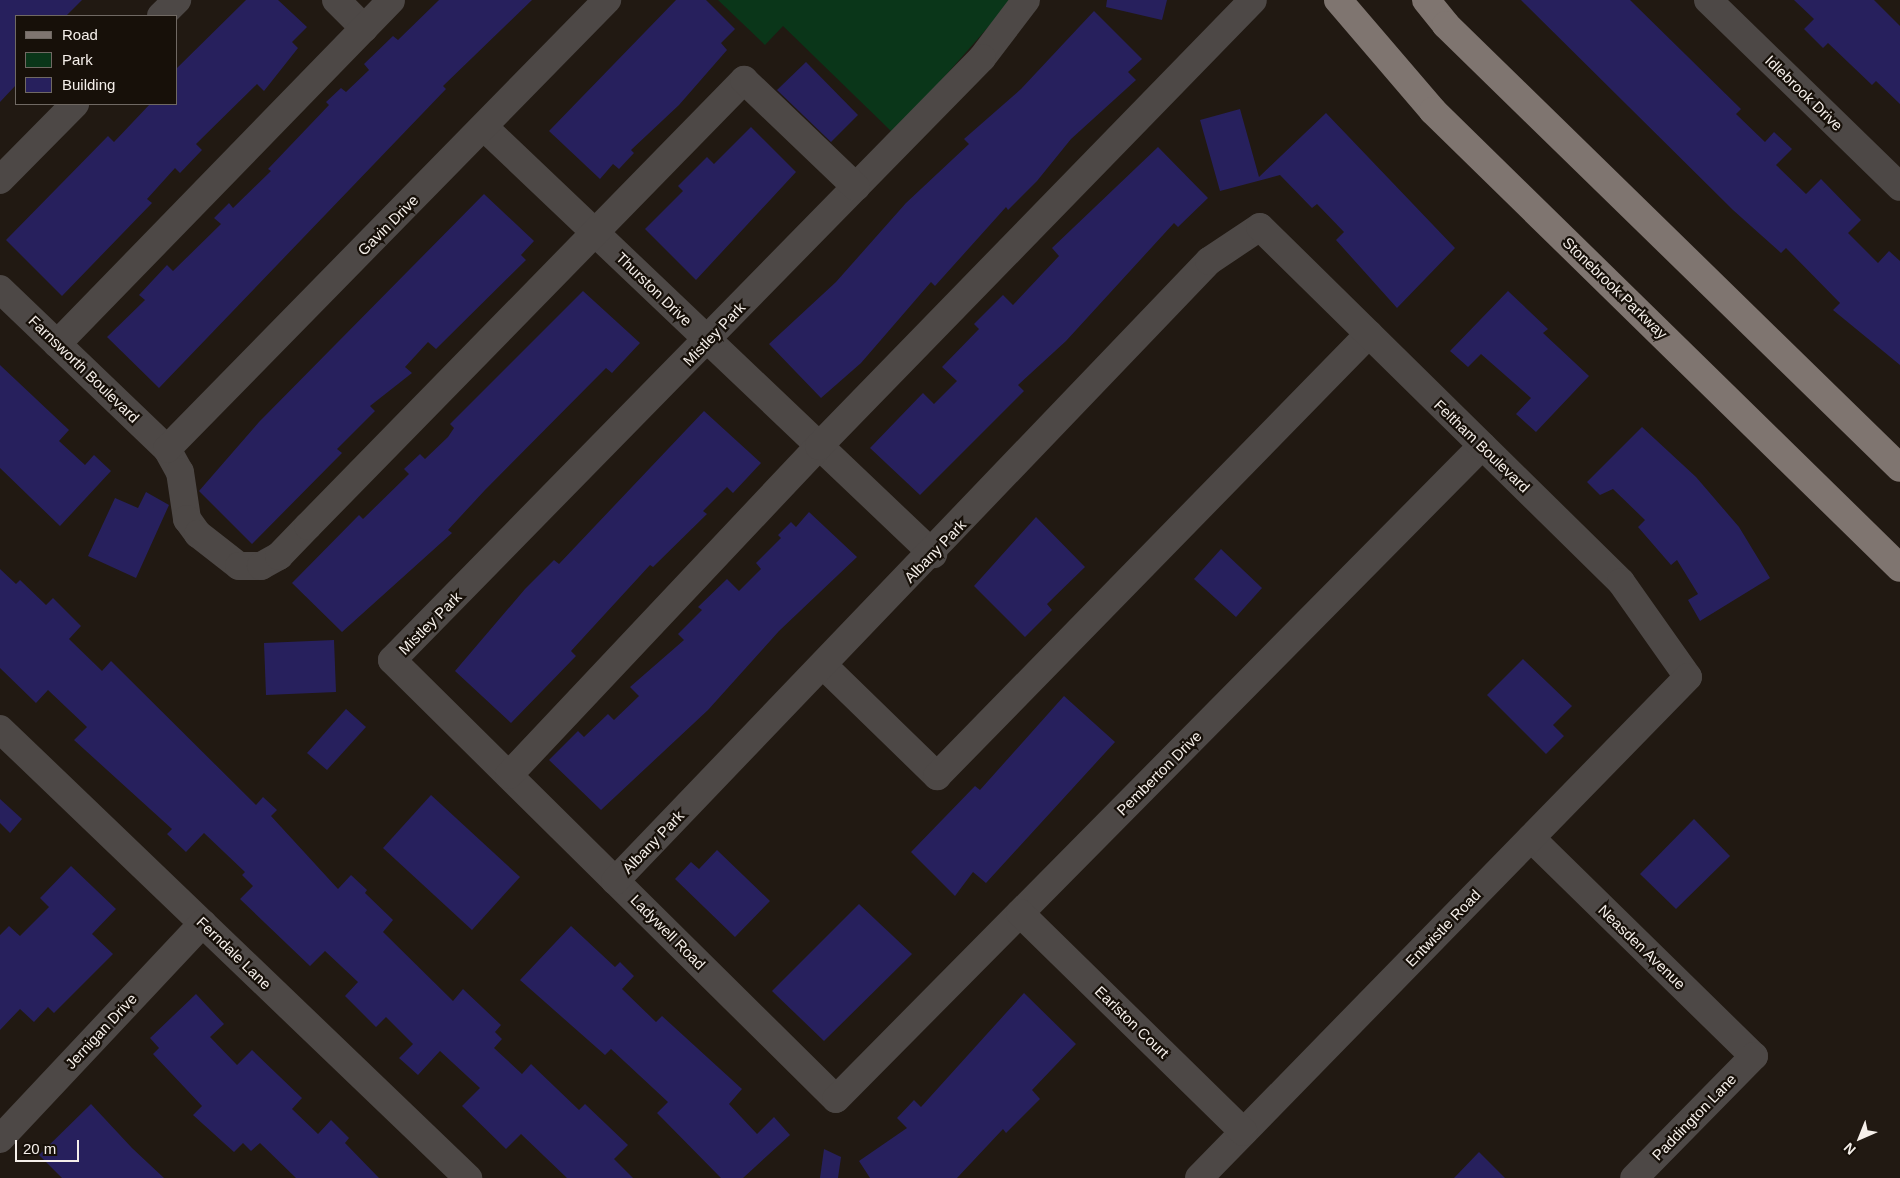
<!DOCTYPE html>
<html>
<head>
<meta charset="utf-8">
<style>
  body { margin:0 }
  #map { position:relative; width:1900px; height:1178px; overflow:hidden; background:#211912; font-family:Helvetica,sans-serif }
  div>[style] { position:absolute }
  .green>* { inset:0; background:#0a3619 }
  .building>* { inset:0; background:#27205d }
  .minor>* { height:28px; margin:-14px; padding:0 14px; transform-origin:14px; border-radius:14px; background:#4d4846 }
  .major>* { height:28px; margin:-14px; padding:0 14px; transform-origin:14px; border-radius:14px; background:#7f7570 }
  span { translate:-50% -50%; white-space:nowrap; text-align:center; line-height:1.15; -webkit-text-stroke:4.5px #171009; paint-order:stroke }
  .street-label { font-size:15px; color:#f5efea }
  .legend { position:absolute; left:15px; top:15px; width:162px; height:90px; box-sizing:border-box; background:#171009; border:1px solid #706963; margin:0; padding:6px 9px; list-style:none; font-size:15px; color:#f5efea }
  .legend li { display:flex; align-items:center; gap:10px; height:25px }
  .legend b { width:25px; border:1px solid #706963 }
  .north { position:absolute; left:1835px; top:1113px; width:50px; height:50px; -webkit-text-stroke:4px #171009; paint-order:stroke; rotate:224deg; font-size:14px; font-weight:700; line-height:20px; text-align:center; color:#f5efea }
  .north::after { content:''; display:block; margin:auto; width:18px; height:22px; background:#f5efea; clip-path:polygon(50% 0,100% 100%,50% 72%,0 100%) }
  .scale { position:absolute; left:15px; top:1140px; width:64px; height:22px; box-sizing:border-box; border:2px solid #f5efea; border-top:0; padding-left:6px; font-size:15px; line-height:18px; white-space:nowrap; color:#f5efea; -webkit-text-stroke:4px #171009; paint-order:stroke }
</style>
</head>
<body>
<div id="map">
  <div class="green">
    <i style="clip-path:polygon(718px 0,1012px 0,894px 134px,783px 26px,765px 45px)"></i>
  </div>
  <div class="building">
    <i style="clip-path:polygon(0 0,82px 0,66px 16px,16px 16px,16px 85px,0 102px)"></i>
    <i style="clip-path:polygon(246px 0,278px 0,307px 27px,292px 42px,298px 48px,264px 91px,257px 84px,196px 144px,202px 150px,180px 173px,175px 168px,147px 199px,152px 203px,62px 296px,6px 240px,108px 136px,114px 142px,150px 104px,176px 104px,176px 69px)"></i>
    <i style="clip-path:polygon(439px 0,532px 0,443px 86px,446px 89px,159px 388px,107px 337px,145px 300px,139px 295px,167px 265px,173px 271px,221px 224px,214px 218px,229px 203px,233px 208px,271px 171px,268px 169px,329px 105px,326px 102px,341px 88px,346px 92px,369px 70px,364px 64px,393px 36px,398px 40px)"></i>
    <i style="clip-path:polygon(676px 0,706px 0,735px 29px,721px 43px,727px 50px,679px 105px,631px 150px,634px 153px,619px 169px,613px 164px,600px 179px,549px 131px)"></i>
    <i style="clip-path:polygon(1107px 0,1167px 0,1162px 20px,1106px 7px)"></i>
    <i style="clip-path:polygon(1521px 0,1630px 0,1741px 109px,1736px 114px,1765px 142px,1774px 132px,1792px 149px,1776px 165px,1806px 194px,1821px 179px,1861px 220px,1848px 233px,1878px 263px,1889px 251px,1900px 261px,1900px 365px,1833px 310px,1840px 303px,1786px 248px,1781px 253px,1733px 210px)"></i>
    <i style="clip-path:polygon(1794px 0,1874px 0,1900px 26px,1900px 104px,1876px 81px,1872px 85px,1828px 43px,1823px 48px,1804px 29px,1814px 19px)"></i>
    <i style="clip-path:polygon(1094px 11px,1142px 59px,1128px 72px,1136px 80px,1071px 139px,1037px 181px,1008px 210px,1006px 207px,935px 286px,931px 282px,861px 363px,821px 398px,769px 344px,836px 282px,906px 203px,969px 144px,964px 139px,1021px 89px)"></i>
    <i style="clip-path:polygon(806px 62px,858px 115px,831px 142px,777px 90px)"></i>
    <i style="clip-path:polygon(1240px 109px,1259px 177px,1326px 113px,1455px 248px,1397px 308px,1336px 240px,1344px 232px,1317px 204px,1312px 208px,1280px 175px,1220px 191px,1200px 120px)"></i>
    <i style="clip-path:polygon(751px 127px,796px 172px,696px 280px,645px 229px,683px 191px,678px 186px,707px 157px,714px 164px)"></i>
    <i style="clip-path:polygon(1158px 147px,1208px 198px,1178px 227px,1174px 223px,1066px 341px,1018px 385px,1024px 391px,920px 495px,870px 448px,923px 393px,934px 404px,957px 381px,942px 367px,979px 329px,974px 324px,1003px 295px,1013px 305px,1059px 256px,1052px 248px)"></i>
    <i style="clip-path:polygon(484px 194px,534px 241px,521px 255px,526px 260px,436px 349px,428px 342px,405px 367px,412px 373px,370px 406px,375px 411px,337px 449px,342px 453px,252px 544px,199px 491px,259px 422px)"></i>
    <i style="clip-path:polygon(583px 291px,640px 343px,612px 373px,606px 368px,485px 490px,448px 530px,452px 533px,342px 632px,292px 583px,359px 515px,363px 519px,409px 474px,404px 469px,420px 454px,425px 459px,448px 437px,454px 428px,450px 424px)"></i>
    <i style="clip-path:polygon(1508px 291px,1548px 329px,1543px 333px,1589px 376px,1536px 432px,1516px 414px,1531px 398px,1481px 354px,1468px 367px,1450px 351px)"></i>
    <i style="clip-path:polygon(0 365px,69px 430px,59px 441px,85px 465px,94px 455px,111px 471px,60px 526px,0 468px)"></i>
    <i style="clip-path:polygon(704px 411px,761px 463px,733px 493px,727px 487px,703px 511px,707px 514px,653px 567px,650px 565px,571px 651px,576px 656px,511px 723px,455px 671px,525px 589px,554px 560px,559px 564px)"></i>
    <i style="clip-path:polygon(1642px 427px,1696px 477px,1739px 527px,1770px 578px,1700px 621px,1688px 600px,1698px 594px,1677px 560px,1671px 565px,1638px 527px,1645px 520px,1613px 489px,1600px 495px,1587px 482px)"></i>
    <i style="clip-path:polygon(146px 492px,169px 505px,136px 578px,88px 556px,115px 498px,138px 508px)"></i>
    <i style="clip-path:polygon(809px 512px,857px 557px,779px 631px,708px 710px,601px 810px,549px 760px,578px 731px,584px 737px,608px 714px,614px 720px,639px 696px,630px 687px,684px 640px,678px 634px,702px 610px,698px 607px,727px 579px,739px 591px,761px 569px,756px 563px,781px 538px,778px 535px,791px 522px,796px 527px)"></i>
    <i style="clip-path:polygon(1036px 517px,1085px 567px,1047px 604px,1052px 610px,1025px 637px,974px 586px)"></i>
    <i style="clip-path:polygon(1221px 549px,1262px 588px,1236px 617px,1194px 579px)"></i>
    <i style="clip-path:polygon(0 569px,16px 584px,20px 580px,46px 605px,53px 598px,81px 626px,69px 639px,102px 671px,111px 661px,256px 805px,263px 797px,277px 810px,271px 816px,338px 889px,351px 875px,367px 890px,365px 893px,393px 920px,383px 932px,453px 1001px,463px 989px,501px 1025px,495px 1032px,502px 1039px,494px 1048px,522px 1074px,531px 1064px,579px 1110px,585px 1104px,628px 1145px,614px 1159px,633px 1178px,567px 1178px,521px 1134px,506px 1149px,462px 1106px,480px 1088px,440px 1051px,418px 1075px,399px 1058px,413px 1044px,386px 1017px,376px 1027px,345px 996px,358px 982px,325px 951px,310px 966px,240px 899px,253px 886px,242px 875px,245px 872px,204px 833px,186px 852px,167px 834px,172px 829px,74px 740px,87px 727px,48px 690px,36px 703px,0 668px)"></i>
    <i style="clip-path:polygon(334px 640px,336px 692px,266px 695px,264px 643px)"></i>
    <i style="clip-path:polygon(1523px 659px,1572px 706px,1553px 725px,1564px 736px,1546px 754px,1487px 695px)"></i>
    <i style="clip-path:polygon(1064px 696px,1115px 742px,986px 883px,973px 872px,955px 896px,911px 852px,975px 786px,980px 790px)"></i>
    <i style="clip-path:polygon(346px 709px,366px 727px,327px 770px,307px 753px)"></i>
    <i style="clip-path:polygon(431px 795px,520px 877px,472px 930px,383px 848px)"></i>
    <i style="clip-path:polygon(0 799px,22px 819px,10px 833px,0 823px)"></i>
    <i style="clip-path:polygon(1694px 819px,1730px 856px,1676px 909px,1640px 874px)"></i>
    <i style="clip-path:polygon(717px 850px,770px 901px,735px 937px,675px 879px,691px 862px,699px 869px)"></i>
    <i style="clip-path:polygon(71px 866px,116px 909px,92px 934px,113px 954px,54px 1013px,48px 1007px,34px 1022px,20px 1009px,0 1030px,0 935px,9px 926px,20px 936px,49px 907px,40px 898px)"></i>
    <i style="clip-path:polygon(859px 904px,912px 954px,824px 1041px,772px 991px)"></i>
    <i style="clip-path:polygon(571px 926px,615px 967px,620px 962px,634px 976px,622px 989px,656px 1022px,662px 1016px,742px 1089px,729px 1104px,757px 1134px,774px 1117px,790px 1135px,743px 1178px,721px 1178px,657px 1113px,668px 1102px,611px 1049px,605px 1055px,520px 980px)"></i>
    <i style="clip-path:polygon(1024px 993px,1076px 1044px,1032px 1090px,1040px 1099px,1006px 1133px,1003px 1129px,957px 1178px,870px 1178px,859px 1161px,907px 1128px,897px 1118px,914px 1100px,921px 1107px)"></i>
    <i style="clip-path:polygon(196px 994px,224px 1024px,210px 1037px,237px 1065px,252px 1050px,302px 1098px,292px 1109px,318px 1134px,331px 1120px,349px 1138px,345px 1143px,379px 1178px,296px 1178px,260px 1143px,251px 1151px,243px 1143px,234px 1152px,193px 1115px,202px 1106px,153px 1054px,159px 1048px,150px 1038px)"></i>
    <i style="clip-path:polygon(91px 1104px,132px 1148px,164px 1178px,62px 1178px,39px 1155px)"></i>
    <i style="clip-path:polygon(824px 1149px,841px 1157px,838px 1178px,820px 1178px)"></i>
    <i style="clip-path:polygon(1479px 1152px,1505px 1178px,1454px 1178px)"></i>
  </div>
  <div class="minor">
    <i style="left:336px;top:0;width:40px;rotate:45deg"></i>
    <i style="left:1026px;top:0;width:73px;rotate:127.2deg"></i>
    <i style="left:982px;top:58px;width:843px;rotate:134.42deg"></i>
    <i style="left:392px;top:660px;width:624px;rotate:44.68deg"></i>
    <i style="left:836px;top:1099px;width:919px;rotate:-45.31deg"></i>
    <i style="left:1708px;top:0;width:268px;rotate:44.2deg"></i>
    <i style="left:161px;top:16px;width:23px;rotate:-45deg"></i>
    <i style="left:484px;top:127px;width:620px;rotate:43.56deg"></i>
    <i style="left:0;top:180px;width:107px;rotate:-45.4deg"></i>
    <i style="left:0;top:289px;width:231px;rotate:43.8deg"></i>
    <i style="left:167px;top:449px;width:26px;rotate:61deg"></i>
    <i style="left:180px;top:472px;width:48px;rotate:81.5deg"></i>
    <i style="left:187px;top:519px;width:19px;rotate:54deg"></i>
    <i style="left:198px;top:534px;width:52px;rotate:38deg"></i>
    <i style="left:239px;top:566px;width:22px"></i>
    <i style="left:261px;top:566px;width:21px;rotate:-29deg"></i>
    <i style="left:279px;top:556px;width:42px;rotate:-46deg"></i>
    <i style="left:308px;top:526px;width:624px;rotate:-45.65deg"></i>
    <i style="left:744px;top:80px;width:155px;rotate:43.7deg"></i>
    <i style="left:57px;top:344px;width:479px;rotate:-45.8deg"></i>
    <i style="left:167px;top:449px;width:629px;rotate:-45.58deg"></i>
    <i style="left:824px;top:666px;width:158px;rotate:44.2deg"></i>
    <i style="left:937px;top:776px;width:618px;rotate:-45.66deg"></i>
    <i style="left:0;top:729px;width:649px;rotate:43.81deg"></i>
    <i style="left:509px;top:775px;width:452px;rotate:-46.7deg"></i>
    <i style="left:819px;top:446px;width:622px;rotate:-45.78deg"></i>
    <i style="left:1531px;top:838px;width:312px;rotate:44.4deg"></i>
    <i style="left:1754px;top:1056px;width:171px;rotate:134.5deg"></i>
    <i style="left:615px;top:881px;width:859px;rotate:-46.23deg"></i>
    <i style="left:1209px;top:261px;width:61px;rotate:-33.7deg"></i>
    <i style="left:1260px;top:227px;width:506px;rotate:44.52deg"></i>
    <i style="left:1621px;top:582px;width:116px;rotate:54.8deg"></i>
    <i style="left:1688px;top:677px;width:700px;rotate:134.31deg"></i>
    <i style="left:1020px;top:913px;width:313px;rotate:44.4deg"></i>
    <i style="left:0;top:1139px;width:296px;rotate:-46.8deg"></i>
  </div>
  <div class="major">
    <i style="left:1338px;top:0;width:146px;rotate:49.4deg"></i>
    <i style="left:1433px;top:111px;width:653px;rotate:44.38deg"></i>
    <i style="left:1426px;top:0;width:32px;rotate:51deg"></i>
    <i style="left:1446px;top:25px;width:634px;rotate:44.3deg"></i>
  </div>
  <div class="street-label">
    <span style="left:1804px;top:93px;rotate:44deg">Idlebrook Drive</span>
    <span style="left:388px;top:225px;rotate:-45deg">Gavin Drive</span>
    <span style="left:1615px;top:288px;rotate:44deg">Stonebrook Parkway</span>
    <span style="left:654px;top:289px;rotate:44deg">Thurston Drive</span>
    <span style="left:714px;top:334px;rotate:-46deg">Mistley Park</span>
    <span style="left:84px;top:369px;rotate:44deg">Farnsworth Boulevard</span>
    <span style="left:1482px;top:446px;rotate:44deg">Feltham Boulevard</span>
    <span style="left:935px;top:551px;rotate:-46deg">Albany Park</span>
    <span style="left:430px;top:623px;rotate:-45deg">Mistley Park</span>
    <span style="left:1159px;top:773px;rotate:-45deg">Pemberton Drive</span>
    <span style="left:653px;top:842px;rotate:-46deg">Albany Park</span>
    <span style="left:1443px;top:928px;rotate:-46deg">Entwistle Road</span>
    <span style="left:668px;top:932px;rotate:45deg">Ladywell Road</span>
    <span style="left:1642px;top:947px;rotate:44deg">Neasden Avenue</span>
    <span style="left:234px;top:953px;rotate:44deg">Ferndale Lane</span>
    <span style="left:1132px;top:1022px;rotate:44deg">Earlston Court</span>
    <span style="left:101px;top:1031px;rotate:-47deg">Jernigan Drive</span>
    <span style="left:1694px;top:1117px;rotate:-46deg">Paddington Lane</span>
  </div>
  <ul class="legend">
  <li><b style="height:6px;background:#7f7570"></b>Road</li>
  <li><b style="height:14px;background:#0a3619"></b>Park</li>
  <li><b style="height:14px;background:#27205d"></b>Building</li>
  </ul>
  <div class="north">N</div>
  <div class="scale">20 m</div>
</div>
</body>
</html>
